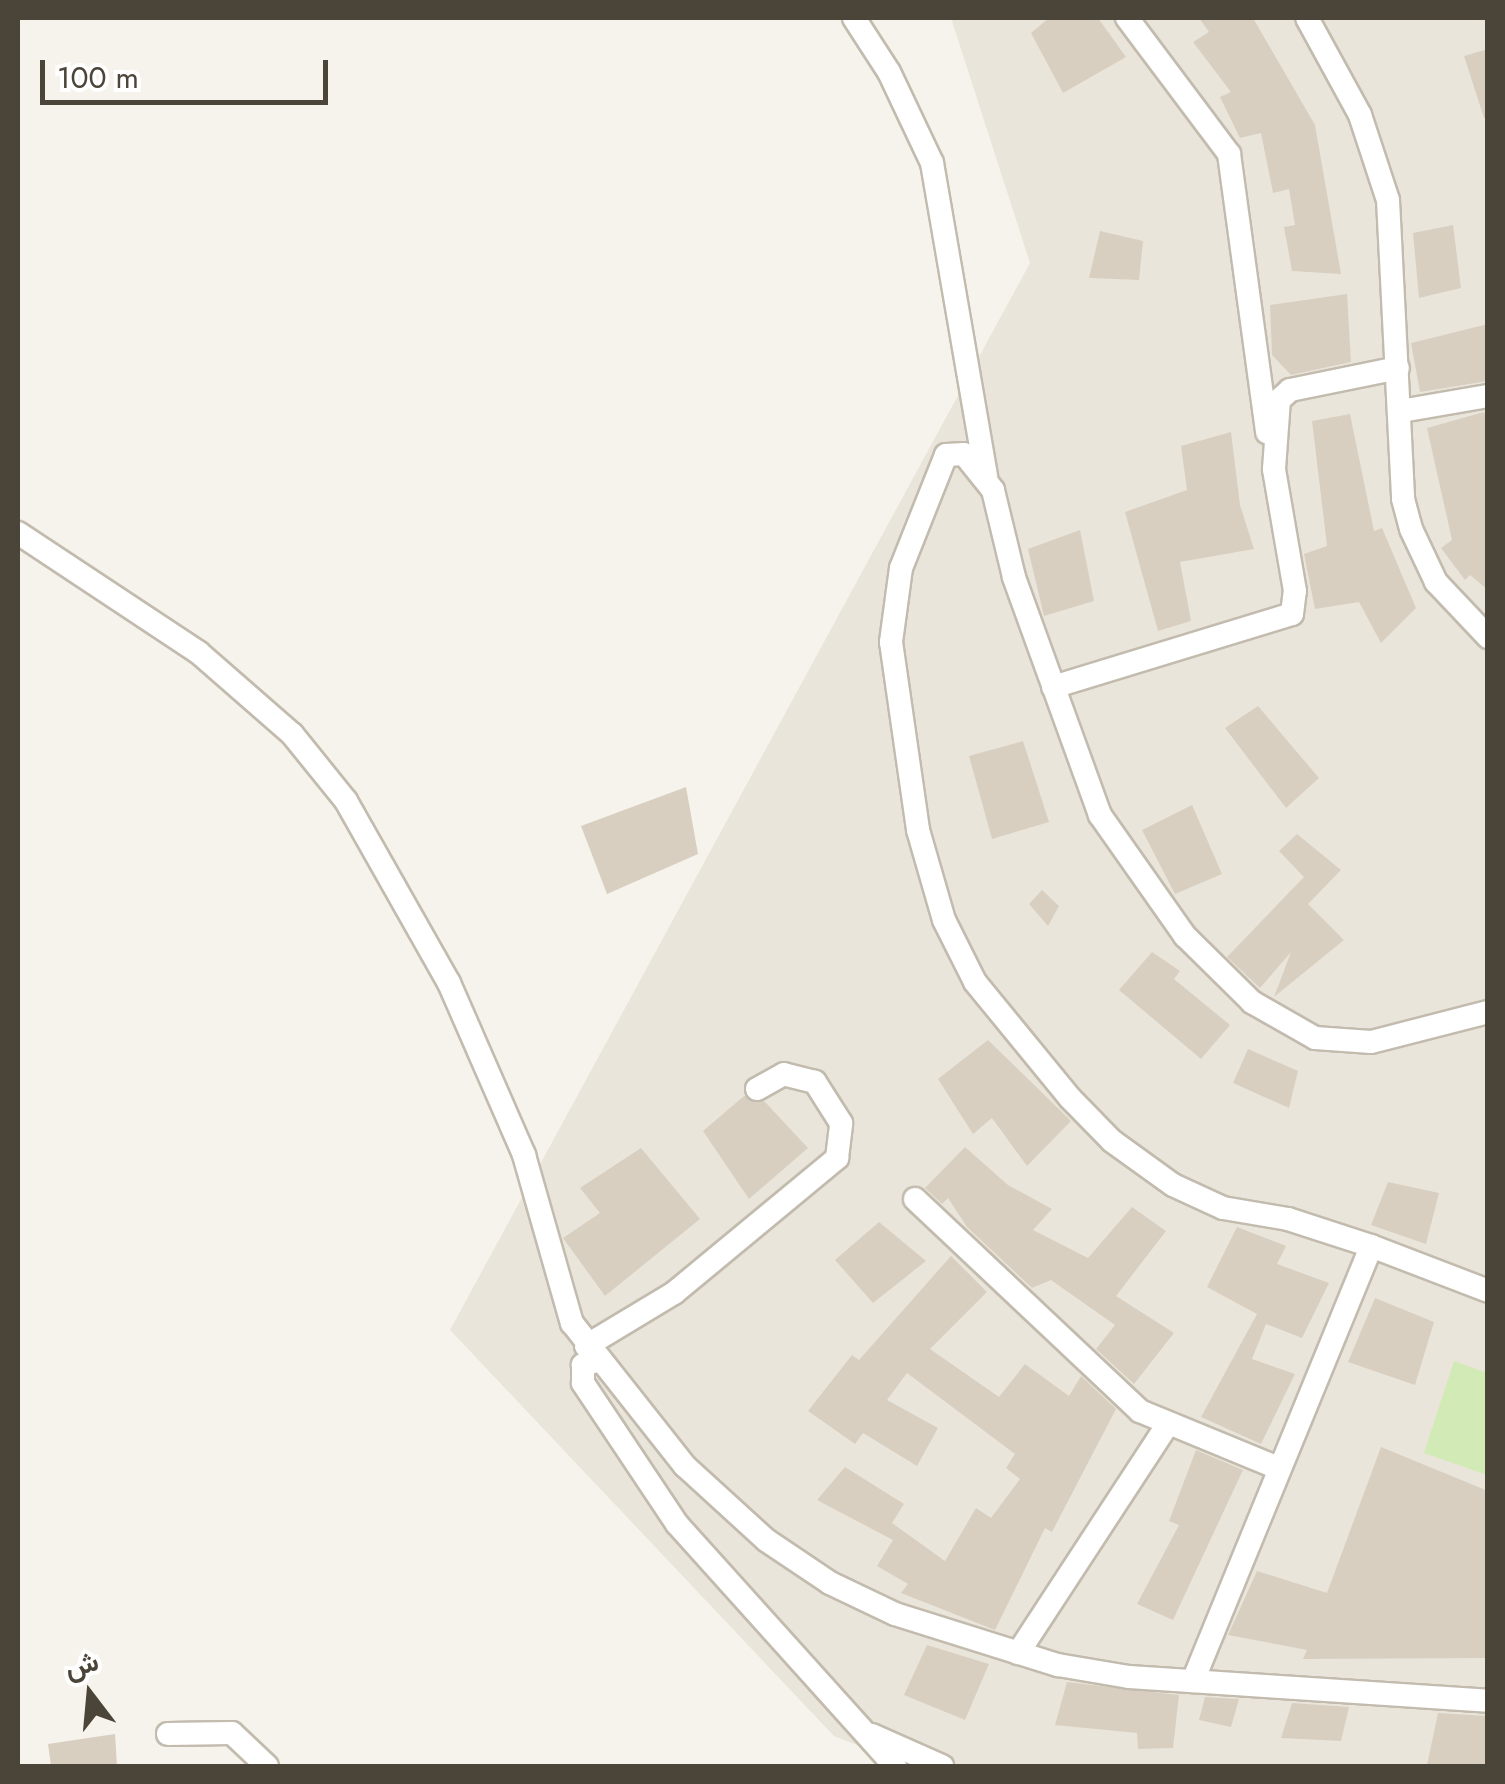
<!DOCTYPE html>
<html>
<head>
<meta charset="utf-8">
<style>
  body { margin:0 }
  #map { position:relative; width:1505px; height:1784px; overflow:hidden; background:#f6f3ec; font-family:Jost,Vazirmatn,sans-serif }
  div>[style] { position:absolute }
  .residential>* { inset:0; background:#eae5da }
  .green>* { inset:0; background:#d2eab5 }
  .building>* { inset:0; background:#d8cfc1 }
  .roads { filter:drop-shadow(2px 0 #c2bbae) drop-shadow(-2px 0 #c2bbae) drop-shadow(0 2px #c2bbae) drop-shadow(0 -2px #c2bbae) }
  .minor>* { height:22px; margin:-11px; padding:0 11px; transform-origin:11px; border-radius:11px; background:#fff }
  span { translate:-50% -50%; white-space:nowrap; text-align:center; line-height:1.15; -webkit-text-stroke:9px #fff; paint-order:stroke }
  .frame { position:absolute; inset:0; border:20px solid #4b4439; pointer-events:none }
  .north { position:absolute; left:40px; top:1644px; width:100px; height:100px; -webkit-text-stroke:8px #fff; paint-order:stroke; rotate:344deg; font-size:28px; font-weight:700; line-height:40px; text-align:center; color:#4b4439 }
  .north::after { content:''; display:block; margin:auto; width:35px; height:45px; background:#4b4439; clip-path:polygon(50% 0,100% 100%,50% 72%,0 100%) }
  .scale { position:absolute; left:40px; top:60px; width:288px; height:45px; box-sizing:border-box; border:5px solid #4b4439; border-top:0; padding-left:12px; font-size:30px; line-height:35px; white-space:nowrap; color:#4b4439; -webkit-text-stroke:8px #fff; paint-order:stroke }
</style>
</head>
<body>
<div id="map">
  <div class="residential">
    <i style="clip-path:polygon(951px 18px,1487px 18px,1487px 1766px,910px 1766px,834px 1736px,450px 1330px,1030px 263px)"></i>
  </div>
  <div class="green">
    <i style="clip-path:polygon(1454px 1361px,1487px 1373px,1487px 1475px,1424px 1453px)"></i>
  </div>
  <div class="building">
    <i style="clip-path:polygon(1049px 18px,1098px 18px,1126px 57px,1063px 93px,1031px 33px)"></i>
    <i style="clip-path:polygon(1199px 18px,1253px 18px,1315px 125px,1341px 274px,1292px 271px,1284px 227px,1295px 225px,1289px 189px,1273px 193px,1261px 133px,1240px 138px,1220px 97px,1231px 92px,1193px 42px,1209px 32px)"></i>
    <i style="clip-path:polygon(1488px 49px,1488px 118px,1484px 118px,1464px 56px)"></i>
    <i style="clip-path:polygon(1453px 225px,1461px 288px,1419px 298px,1413px 233px)"></i>
    <i style="clip-path:polygon(1100px 231px,1143px 241px,1139px 280px,1089px 278px)"></i>
    <i style="clip-path:polygon(1347px 294px,1351px 362px,1291px 375px,1272px 355px,1270px 305px)"></i>
    <i style="clip-path:polygon(1488px 324px,1488px 381px,1420px 392px,1411px 343px)"></i>
    <i style="clip-path:polygon(1484px 412px,1488px 421px,1488px 590px,1470px 575px,1465px 580px,1441px 548px,1452px 540px,1427px 428px)"></i>
    <i style="clip-path:polygon(1350px 414px,1374px 531px,1382px 528px,1416px 608px,1381px 643px,1359px 602px,1315px 609px,1304px 554px,1327px 546px,1312px 421px)"></i>
    <i style="clip-path:polygon(1231px 432px,1240px 505px,1254px 549px,1180px 562px,1191px 621px,1158px 631px,1125px 512px,1187px 490px,1181px 446px)"></i>
    <i style="clip-path:polygon(1080px 530px,1094px 601px,1044px 616px,1028px 549px)"></i>
    <i style="clip-path:polygon(1258px 706px,1319px 778px,1286px 808px,1225px 728px)"></i>
    <i style="clip-path:polygon(1023px 741px,1049px 822px,992px 839px,969px 756px)"></i>
    <i style="clip-path:polygon(686px 787px,698px 854px,607px 894px,581px 826px)"></i>
    <i style="clip-path:polygon(1192px 805px,1222px 874px,1175px 894px,1142px 830px)"></i>
    <i style="clip-path:polygon(1297px 834px,1341px 870px,1308px 904px,1344px 940px,1274px 997px,1291px 952px,1260px 988px,1227px 957px,1304px 877px,1279px 851px)"></i>
    <i style="clip-path:polygon(1042px 890px,1059px 906px,1048px 926px,1029px 904px)"></i>
    <i style="clip-path:polygon(1152px 952px,1180px 971px,1174px 979px,1230px 1025px,1201px 1059px,1119px 990px)"></i>
    <i style="clip-path:polygon(988px 1040px,1071px 1121px,1027px 1166px,992px 1118px,973px 1134px,938px 1079px)"></i>
    <i style="clip-path:polygon(1248px 1049px,1298px 1071px,1289px 1108px,1233px 1083px)"></i>
    <i style="clip-path:polygon(744px 1096px,765px 1102px,808px 1148px,749px 1199px,703px 1131px)"></i>
    <i style="clip-path:polygon(965px 1147px,1008px 1185px,1052px 1209px,1033px 1230px,1088px 1258px,1132px 1207px,1166px 1231px,1116px 1296px,1174px 1333px,1134px 1384px,1096px 1349px,1115px 1325px,1051px 1280px,1032px 1288px,967px 1227px,948px 1198px,942px 1204px,925px 1188px)"></i>
    <i style="clip-path:polygon(641px 1148px,700px 1219px,605px 1296px,563px 1238px,600px 1213px,580px 1188px)"></i>
    <i style="clip-path:polygon(1388px 1182px,1439px 1193px,1426px 1244px,1371px 1225px)"></i>
    <i style="clip-path:polygon(879px 1222px,926px 1261px,873px 1303px,835px 1260px)"></i>
    <i style="clip-path:polygon(1237px 1227px,1286px 1246px,1277px 1264px,1329px 1283px,1302px 1338px,1266px 1324px,1252px 1359px,1295px 1374px,1261px 1444px,1201px 1417px,1257px 1314px,1207px 1287px)"></i>
    <i style="clip-path:polygon(951px 1256px,987px 1292px,930px 1349px,999px 1397px,1025px 1364px,1069px 1396px,1081px 1376px,1116px 1409px,1052px 1532px,1045px 1528px,995px 1630px,901px 1593px,908px 1584px,877px 1566px,893px 1540px,817px 1500px,845px 1467px,904px 1504px,892px 1523px,945px 1561px,976px 1508px,991px 1518px,1020px 1479px,1006px 1468px,1015px 1454px,907px 1373px,887px 1400px,938px 1428px,917px 1466px,863px 1433px,855px 1444px,808px 1411px,852px 1355px,859px 1360px)"></i>
    <i style="clip-path:polygon(1375px 1298px,1434px 1322px,1415px 1385px,1348px 1362px)"></i>
    <i style="clip-path:polygon(1381px 1447px,1488px 1491px,1488px 1658px,1303px 1659px,1307px 1650px,1228px 1635px,1257px 1571px,1327px 1593px)"></i>
    <i style="clip-path:polygon(1196px 1450px,1243px 1470px,1173px 1620px,1137px 1604px,1179px 1525px,1169px 1521px)"></i>
    <i style="clip-path:polygon(927px 1645px,989px 1664px,965px 1720px,904px 1695px)"></i>
    <i style="clip-path:polygon(1067px 1682px,1179px 1695px,1173px 1748px,1138px 1749px,1137px 1733px,1055px 1725px)"></i>
    <i style="clip-path:polygon(1205px 1697px,1239px 1699px,1231px 1727px,1199px 1720px)"></i>
    <i style="clip-path:polygon(1292px 1703px,1349px 1707px,1341px 1741px,1281px 1738px)"></i>
    <i style="clip-path:polygon(1438px 1713px,1488px 1716px,1488px 1766px,1427px 1765px)"></i>
    <i style="clip-path:polygon(115px 1734px,117px 1766px,51px 1766px,48px 1744px)"></i>
  </div>
  <div class="roads">
    <div class="minor">
      <i style="left:854px;top:18px;width:64px;rotate:57.1deg"></i>
      <i style="left:889px;top:72px;width:101px;rotate:64.7deg"></i>
      <i style="left:932px;top:163px;width:318px;rotate:80.2deg"></i>
      <i style="left:1127px;top:18px;width:170px;rotate:53.1deg"></i>
      <i style="left:1229px;top:154px;width:281px;rotate:82.2deg"></i>
      <i style="left:1307px;top:18px;width:111px;rotate:61.3deg"></i>
      <i style="left:1360px;top:115px;width:89px;rotate:71.8deg"></i>
      <i style="left:1388px;top:200px;width:299px;rotate:87.1deg"></i>
      <i style="left:1403px;top:499px;width:31px;rotate:75deg"></i>
      <i style="left:1411px;top:529px;width:59px;rotate:64.7deg"></i>
      <i style="left:1436px;top:582px;width:76px;rotate:46.6deg"></i>
      <i style="left:1401px;top:411px;width:88px;rotate:-9.8deg"></i>
      <i style="left:18px;top:533px;width:216px;rotate:33.5deg"></i>
      <i style="left:198px;top:652px;width:125px;rotate:41.1deg"></i>
      <i style="left:292px;top:734px;width:86px;rotate:51.1deg"></i>
      <i style="left:346px;top:801px;width:209px;rotate:60.5deg"></i>
      <i style="left:449px;top:983px;width:188px;rotate:66.4deg"></i>
      <i style="left:524px;top:1155px;width:175px;rotate:74.1deg"></i>
      <i style="left:572px;top:1323px;width:182px;rotate:51.7deg"></i>
      <i style="left:685px;top:1466px;width:110px;rotate:42.4deg"></i>
      <i style="left:766px;top:1540px;width:77px;rotate:33.9deg"></i>
      <i style="left:830px;top:1583px;width:72px;rotate:25.5deg"></i>
      <i style="left:895px;top:1614px;width:171px;rotate:17.4deg"></i>
      <i style="left:1058px;top:1665px;width:72px;rotate:9.6deg"></i>
      <i style="left:1129px;top:1677px;width:360px;rotate:3.8deg"></i>
      <i style="left:1053px;top:687px;width:250px;rotate:-17deg"></i>
      <i style="left:1292px;top:614px;width:23px;rotate:-83deg"></i>
      <i style="left:1295px;top:591px;width:124px;rotate:-99.8deg"></i>
      <i style="left:1274px;top:469px;width:69px;rotate:-85.9deg"></i>
      <i style="left:1279px;top:400px;width:15px;rotate:-42deg"></i>
      <i style="left:1290px;top:390px;width:110px;rotate:-11.5deg"></i>
      <i style="left:1488px;top:1012px;width:121px;rotate:165.6deg"></i>
      <i style="left:1371px;top:1042px;width:56px;rotate:-175.9deg"></i>
      <i style="left:1315px;top:1038px;width:73px;rotate:-150.3deg"></i>
      <i style="left:1252px;top:1002px;width:94px;rotate:-135.4deg"></i>
      <i style="left:1185px;top:936px;width:148px;rotate:-125.1deg"></i>
      <i style="left:1100px;top:815px;width:253px;rotate:-109.9deg"></i>
      <i style="left:1014px;top:577px;width:89px;rotate:-103.6deg"></i>
      <i style="left:993px;top:490px;width:46px;rotate:-128.9deg"></i>
      <i style="left:964px;top:454px;width:18px;rotate:177deg"></i>
      <i style="left:946px;top:455px;width:122px;rotate:111.7deg"></i>
      <i style="left:901px;top:568px;width:75px;rotate:97.7deg"></i>
      <i style="left:891px;top:642px;width:190px;rotate:81.8deg"></i>
      <i style="left:918px;top:830px;width:94px;rotate:73.9deg"></i>
      <i style="left:944px;top:920px;width:69px;rotate:63.4deg"></i>
      <i style="left:975px;top:982px;width:150px;rotate:50.7deg"></i>
      <i style="left:1070px;top:1098px;width:60px;rotate:45.7deg"></i>
      <i style="left:1112px;top:1141px;width:75px;rotate:35.8deg"></i>
      <i style="left:1173px;top:1185px;width:55px;rotate:24.7deg"></i>
      <i style="left:1223px;top:1208px;width:66px;rotate:9.6deg"></i>
      <i style="left:1288px;top:1219px;width:87px;rotate:18deg"></i>
      <i style="left:1371px;top:1246px;width:125px;rotate:21deg"></i>
      <i style="left:915px;top:1199px;width:309px;rotate:43.3deg"></i>
      <i style="left:1140px;top:1411px;width:147px;rotate:22.4deg"></i>
      <i style="left:586px;top:1346px;width:103px;rotate:-31.1deg"></i>
      <i style="left:674px;top:1293px;width:212px;rotate:-39.6deg"></i>
      <i style="left:837px;top:1158px;width:35px;rotate:-83deg"></i>
      <i style="left:841px;top:1123px;width:49px;rotate:-122.4deg"></i>
      <i style="left:815px;top:1082px;width:32px;rotate:-166deg"></i>
      <i style="left:784px;top:1074px;width:31px;rotate:151deg"></i>
      <i style="left:597px;top:1361px;width:15px;rotate:164deg"></i>
      <i style="left:583px;top:1365px;width:18px;rotate:90deg"></i>
      <i style="left:583px;top:1383px;width:169px;rotate:56.3deg"></i>
      <i style="left:677px;top:1524px;width:326px;rotate:48deg"></i>
      <i style="left:1018px;top:1653px;width:272px;rotate:-56.8deg"></i>
      <i style="left:1193px;top:1681px;width:470px;rotate:-67.7deg"></i>
      <i style="left:168px;top:1734px;width:64px;rotate:-0.9deg"></i>
      <i style="left:232px;top:1733px;width:48px;rotate:43.3deg"></i>
      <i style="left:872px;top:1735px;width:77px;rotate:23.9deg"></i>
    </div>
  </div>
  <div class="frame"></div>
  <div class="north">ش</div>
  <div class="scale">100 m</div>
</div>
</body>
</html>
